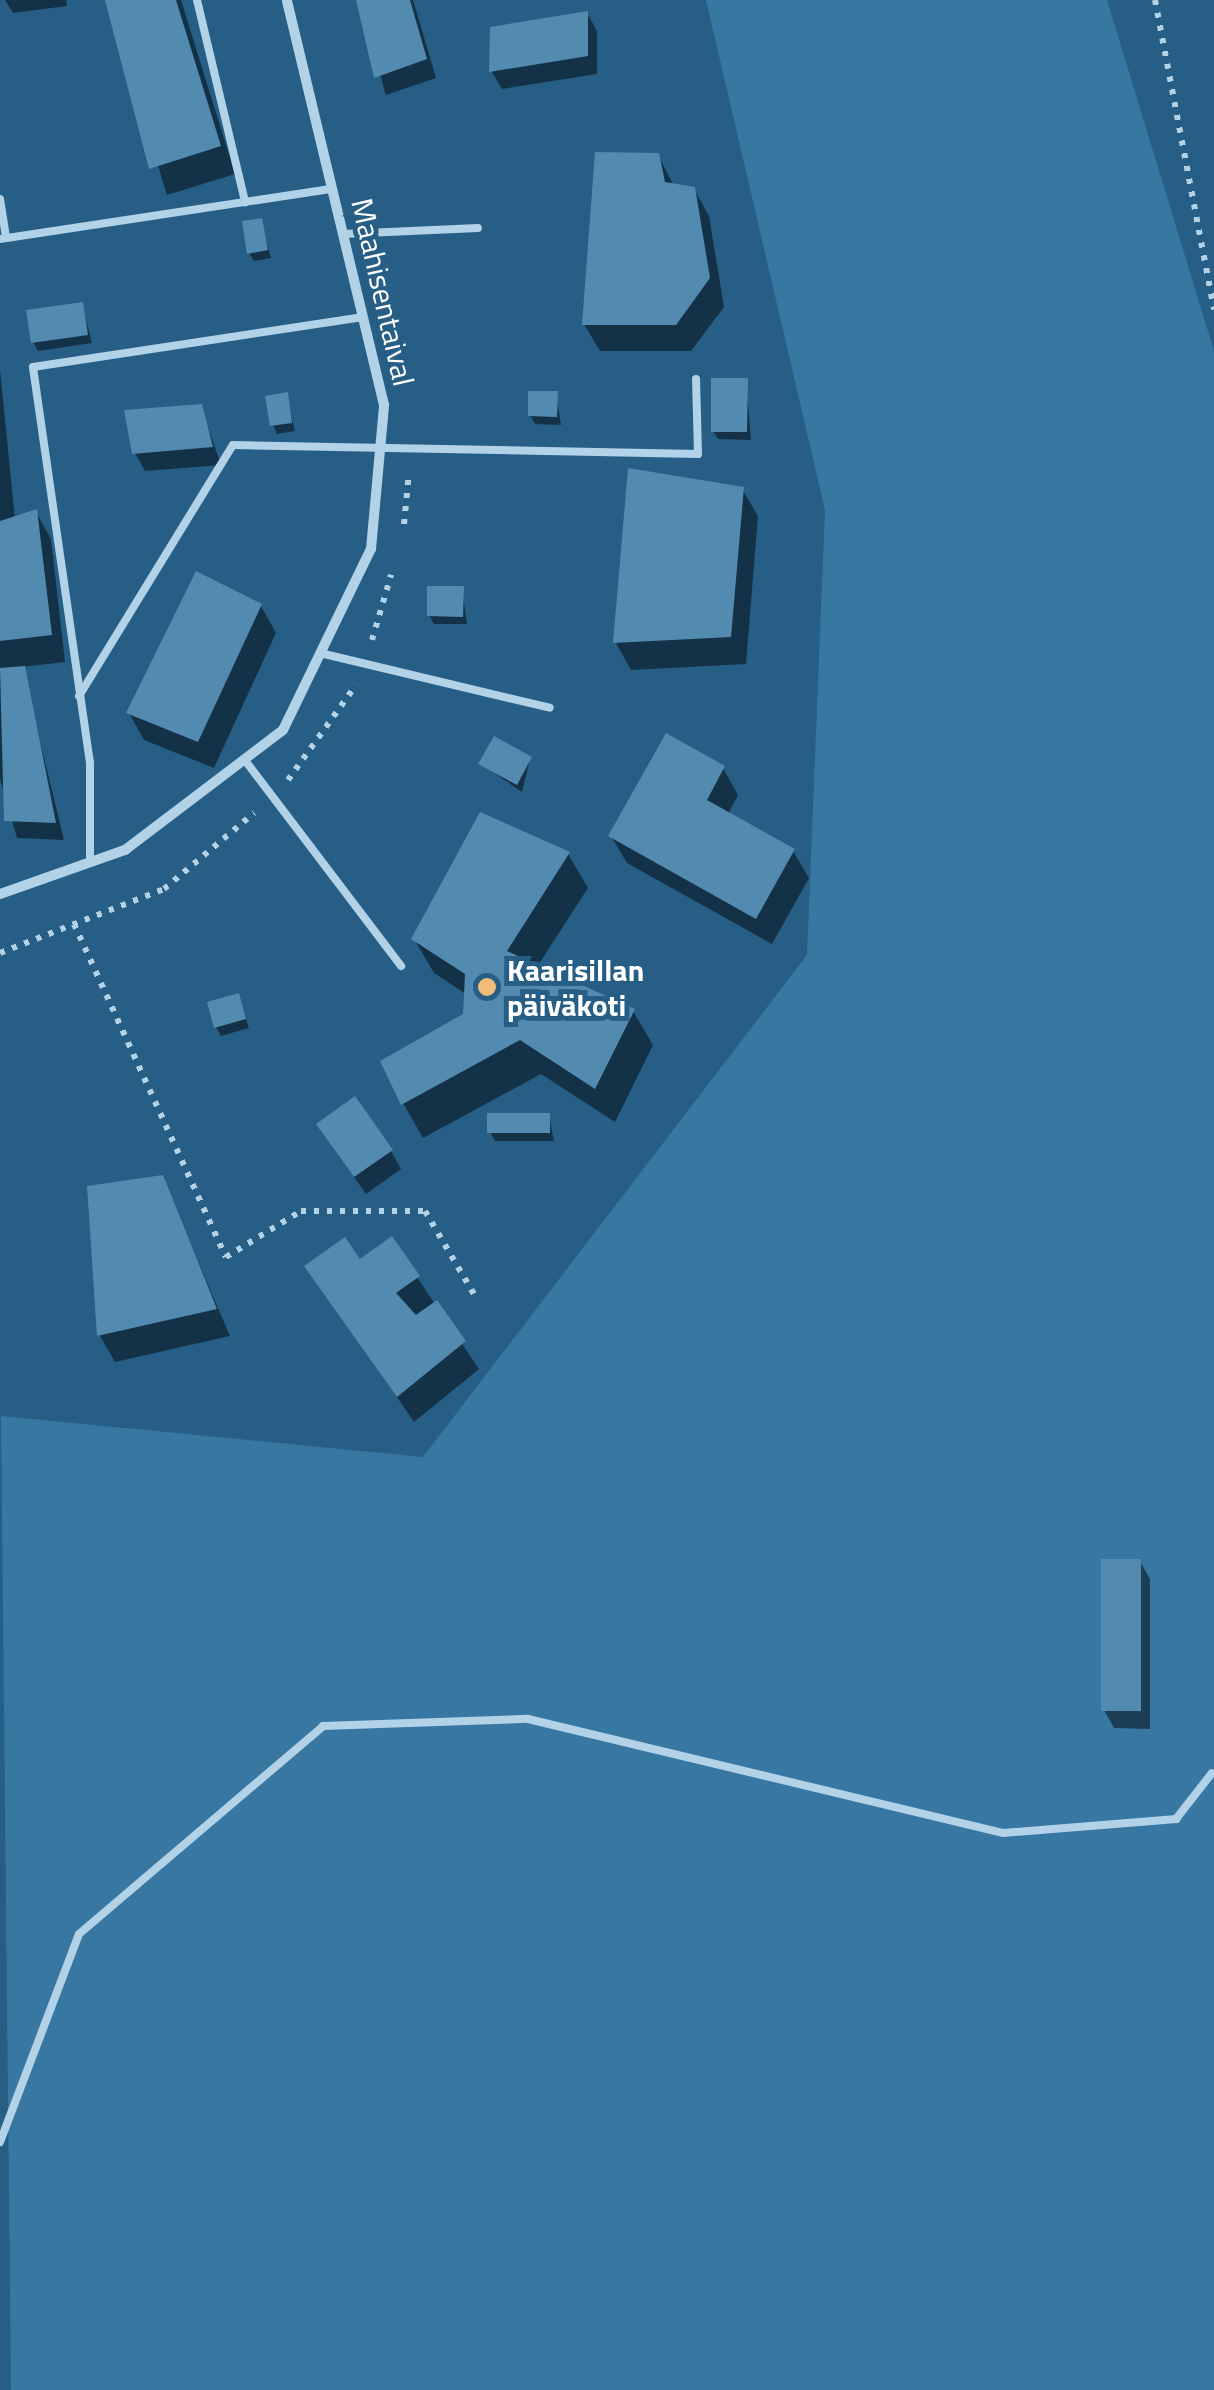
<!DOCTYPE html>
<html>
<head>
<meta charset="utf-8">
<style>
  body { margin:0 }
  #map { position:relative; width:1214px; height:2390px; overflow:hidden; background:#265e86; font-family:"Titillium Web",sans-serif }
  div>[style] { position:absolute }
  .green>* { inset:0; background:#3877a2 }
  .shadow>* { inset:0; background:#0007 }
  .building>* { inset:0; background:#538ab0 }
  .path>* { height:6px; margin-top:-3px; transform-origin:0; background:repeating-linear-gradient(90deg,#b2d2e8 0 5px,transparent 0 13px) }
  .lane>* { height:8px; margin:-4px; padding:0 4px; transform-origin:4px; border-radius:4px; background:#b2d2e8 }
  .street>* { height:10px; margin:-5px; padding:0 5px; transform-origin:5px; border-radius:5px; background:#b2d2e8 }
  .dots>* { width:28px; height:28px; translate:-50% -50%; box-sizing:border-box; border:5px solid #265e86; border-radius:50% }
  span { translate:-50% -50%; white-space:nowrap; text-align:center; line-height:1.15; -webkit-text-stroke:10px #265e86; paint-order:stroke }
  .street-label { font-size:30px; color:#fff }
  .poi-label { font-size:30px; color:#fff; font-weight:700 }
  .left { translate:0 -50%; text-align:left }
</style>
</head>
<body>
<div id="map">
  <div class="green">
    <i style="clip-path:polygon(706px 0,1107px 0,1214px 351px,1214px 2390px,11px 2390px,1px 1416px,423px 1457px,807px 955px,825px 510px)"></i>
  </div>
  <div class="shadow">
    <i style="clip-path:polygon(5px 0,66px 0,67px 6px,13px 13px)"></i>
    <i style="clip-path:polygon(107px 0,181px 0,235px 174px,167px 195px)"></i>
    <i style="clip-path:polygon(358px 0,413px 0,436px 78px,386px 95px)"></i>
    <i style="clip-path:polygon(587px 13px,597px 31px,597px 74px,502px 89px,492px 72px)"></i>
    <i style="clip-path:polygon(658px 155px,674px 186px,694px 189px,709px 216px,724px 307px,691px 351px,600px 351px,584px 324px)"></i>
    <i style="clip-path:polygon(261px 221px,271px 258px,254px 261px,249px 253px)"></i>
    <i style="clip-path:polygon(82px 304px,92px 343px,38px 351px,33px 342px)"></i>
    <i style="clip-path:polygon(0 369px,15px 519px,36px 512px,51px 539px,65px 662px,22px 667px,64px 840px,17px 838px,0 779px)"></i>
    <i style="clip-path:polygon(746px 380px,751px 440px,718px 439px,713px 431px)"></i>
    <i style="clip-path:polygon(556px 394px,561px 425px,535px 424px,530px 415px)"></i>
    <i style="clip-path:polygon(286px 395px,295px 431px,277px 434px,273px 425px)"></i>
    <i style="clip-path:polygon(201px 407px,221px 465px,145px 471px,135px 453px)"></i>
    <i style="clip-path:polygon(630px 471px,742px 489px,758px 516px,746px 664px,631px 670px,616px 643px)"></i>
    <i style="clip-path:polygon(462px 589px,467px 624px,434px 624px,429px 615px)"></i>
    <i style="clip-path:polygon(261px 606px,276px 633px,214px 768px,144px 740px,129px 713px)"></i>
    <i style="clip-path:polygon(530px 759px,522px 792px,481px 764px)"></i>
    <i style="clip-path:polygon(723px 768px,738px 795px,728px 814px,793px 851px,809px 878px,772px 944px,627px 863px,611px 836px)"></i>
    <i style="clip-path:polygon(568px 854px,588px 888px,537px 967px,633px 1011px,653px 1045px,615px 1122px,541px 1074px,423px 1138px,403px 1103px,465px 1015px,466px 994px,434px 973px,414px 939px)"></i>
    <i style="clip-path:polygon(238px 996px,249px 1028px,221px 1036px,216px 1027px)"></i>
    <i style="clip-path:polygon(549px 1116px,554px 1141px,495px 1141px,490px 1132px)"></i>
    <i style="clip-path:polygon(330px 1143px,391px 1151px,401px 1169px,366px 1194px)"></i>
    <i style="clip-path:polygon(162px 1178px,230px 1336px,115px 1362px,100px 1336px,89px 1188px)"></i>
    <i style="clip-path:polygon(391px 1239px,479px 1369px,414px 1422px,308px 1267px,359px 1262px)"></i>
    <i style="clip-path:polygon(1140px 1561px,1150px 1579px,1150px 1729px,1114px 1728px,1104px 1710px)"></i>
  </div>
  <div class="building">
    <i style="clip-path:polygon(105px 0,176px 0,221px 146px,149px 169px)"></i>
    <i style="clip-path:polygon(356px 0,410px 0,427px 59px,374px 78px)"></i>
    <i style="clip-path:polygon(588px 11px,588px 56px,489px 72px,490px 27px)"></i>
    <i style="clip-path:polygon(595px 152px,659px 153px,665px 182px,695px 187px,710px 278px,676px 325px,582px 325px)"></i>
    <i style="clip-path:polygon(262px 218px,268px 250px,247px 254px,242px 221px)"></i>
    <i style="clip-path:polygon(83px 302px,88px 335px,31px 343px,26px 310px)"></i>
    <i style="clip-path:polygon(711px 378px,748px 378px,747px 432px,711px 432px)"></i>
    <i style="clip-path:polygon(528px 391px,558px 391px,557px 417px,528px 416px)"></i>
    <i style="clip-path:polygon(288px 392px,292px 423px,270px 426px,265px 396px)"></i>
    <i style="clip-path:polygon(202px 404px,213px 447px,132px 454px,124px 410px)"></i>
    <i style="clip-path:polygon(628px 468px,744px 487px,731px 637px,613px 643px)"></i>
    <i style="clip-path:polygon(37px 509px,52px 635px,0 641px,0 521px)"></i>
    <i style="clip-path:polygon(196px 571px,262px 604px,198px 742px,126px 713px)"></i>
    <i style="clip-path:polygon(427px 586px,464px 586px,463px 617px,427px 616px)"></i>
    <i style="clip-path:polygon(25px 666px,56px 823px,4px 821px,0 668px)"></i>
    <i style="clip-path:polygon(666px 733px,725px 766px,707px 800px,795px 849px,756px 919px,608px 836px)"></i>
    <i style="clip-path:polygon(494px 736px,532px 757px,517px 785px,478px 764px)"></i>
    <i style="clip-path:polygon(480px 812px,570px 852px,507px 951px,635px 1009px,595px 1089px,520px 1040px,401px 1105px,380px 1061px,463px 1014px,465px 974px,411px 939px)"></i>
    <i style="clip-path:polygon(239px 993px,246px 1019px,214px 1028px,207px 1002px)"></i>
    <i style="clip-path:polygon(355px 1096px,393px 1150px,354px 1177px,316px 1124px)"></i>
    <i style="clip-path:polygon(487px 1113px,550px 1113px,550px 1133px,487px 1133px)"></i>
    <i style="clip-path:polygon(163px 1175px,217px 1309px,97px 1336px,87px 1186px)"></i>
    <i style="clip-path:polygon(392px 1236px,420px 1276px,396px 1293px,416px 1315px,437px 1300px,466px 1341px,397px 1397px,304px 1266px,345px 1237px,360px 1259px)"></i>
    <i style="clip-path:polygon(1101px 1559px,1141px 1559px,1141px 1711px,1101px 1711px)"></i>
  </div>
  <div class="path">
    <i style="left:1155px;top:0;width:315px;rotate:79.2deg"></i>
    <i style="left:381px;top:256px;width:132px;rotate:77.8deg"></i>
    <i style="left:404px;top:524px;width:52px;rotate:-84.5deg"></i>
    <i style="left:372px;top:640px;width:68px;rotate:-73.7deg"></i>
    <i style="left:288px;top:780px;width:117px;rotate:-54.4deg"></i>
    <i style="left:74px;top:924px;width:366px;rotate:65.5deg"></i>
    <i style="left:226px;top:1257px;width:88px;rotate:-31.5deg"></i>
    <i style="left:301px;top:1211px;width:124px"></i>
    <i style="left:425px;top:1211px;width:99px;rotate:59.5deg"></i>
    <i style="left:0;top:953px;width:176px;rotate:-21.3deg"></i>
    <i style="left:164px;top:889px;width:118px;rotate:-40.2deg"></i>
  </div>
  <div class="lane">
    <i style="left:197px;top:0;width:208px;rotate:76.6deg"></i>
    <i style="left:0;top:199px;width:39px;rotate:81deg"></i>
    <i style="left:343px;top:234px;width:135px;rotate:-2.5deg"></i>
    <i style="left:0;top:239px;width:336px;rotate:-8.6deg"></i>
    <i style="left:320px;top:653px;width:236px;rotate:13.4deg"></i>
    <i style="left:79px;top:696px;width:294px;rotate:-58.5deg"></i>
    <i style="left:233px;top:445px;width:465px;rotate:1.1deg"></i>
    <i style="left:698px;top:454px;width:75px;rotate:-91.5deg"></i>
    <i style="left:244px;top:759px;width:260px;rotate:52.8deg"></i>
    <i style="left:90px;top:863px;width:100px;rotate:-90deg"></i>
    <i style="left:90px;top:763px;width:400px;rotate:-98.2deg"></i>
    <i style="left:33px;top:367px;width:334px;rotate:-8.6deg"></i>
    <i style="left:0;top:2142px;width:222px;rotate:-69.2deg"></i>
    <i style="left:79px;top:1934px;width:321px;rotate:-40.4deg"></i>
    <i style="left:323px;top:1726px;width:205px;rotate:-2deg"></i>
    <i style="left:528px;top:1719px;width:488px;rotate:13.5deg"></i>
    <i style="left:1003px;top:1833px;width:174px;rotate:-4.6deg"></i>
    <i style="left:1176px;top:1819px;width:58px;rotate:-52deg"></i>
  </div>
  <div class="street">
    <i style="left:0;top:894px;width:133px;rotate:-19.4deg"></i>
    <i style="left:125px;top:850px;width:198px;rotate:-37.2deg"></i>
    <i style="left:283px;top:730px;width:201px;rotate:-64.1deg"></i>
    <i style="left:371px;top:549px;width:145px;rotate:-84.8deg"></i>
    <i style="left:384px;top:405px;width:416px;rotate:-103.5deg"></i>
  </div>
  <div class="dots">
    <i style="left:487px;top:987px;background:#f1bc77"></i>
  </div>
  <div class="street-label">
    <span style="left:383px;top:292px;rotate:77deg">Maahisentaival</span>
  </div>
  <div class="poi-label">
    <span class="left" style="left:507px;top:987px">Kaarisillan<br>päiväkoti</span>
  </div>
</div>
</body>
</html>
